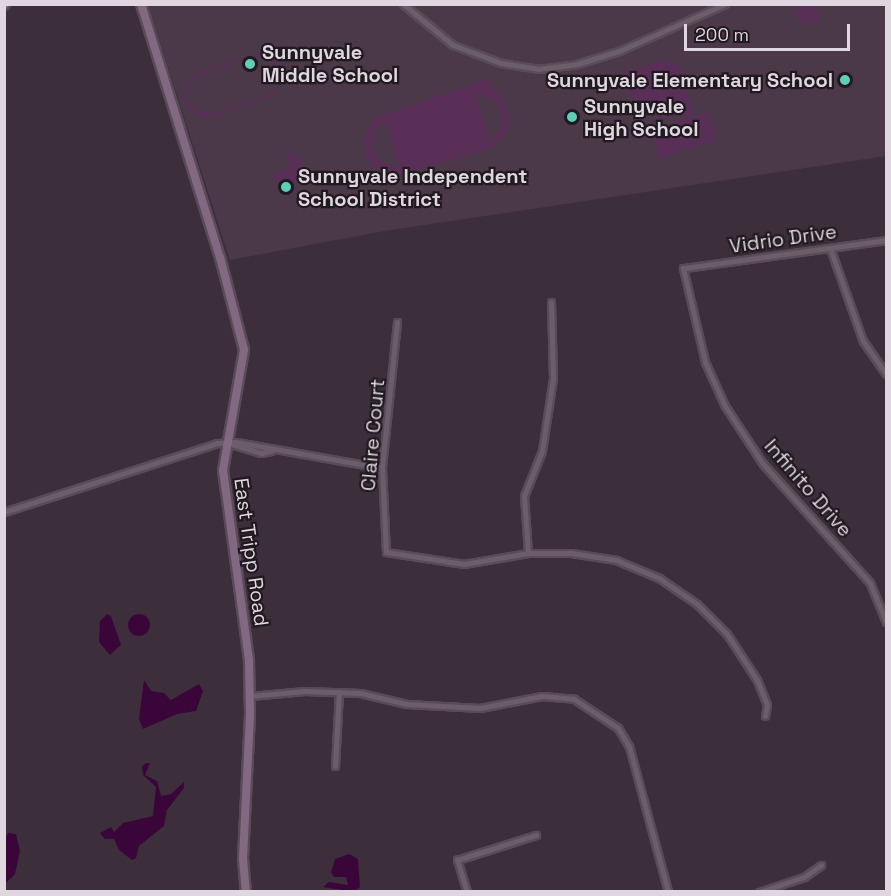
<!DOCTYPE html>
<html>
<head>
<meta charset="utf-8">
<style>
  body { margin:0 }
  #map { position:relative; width:891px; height:896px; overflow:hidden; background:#3d2e3c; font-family:"Space Grotesk",sans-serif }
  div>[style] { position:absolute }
  .built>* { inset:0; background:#4b394a }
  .green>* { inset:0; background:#592f57 }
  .water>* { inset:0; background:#3a063a }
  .round { border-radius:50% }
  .roads { filter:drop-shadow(2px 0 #584c58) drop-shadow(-2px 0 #584c58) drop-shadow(0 2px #584c58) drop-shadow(0 -2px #584c58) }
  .street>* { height:5px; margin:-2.5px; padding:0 2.5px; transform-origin:2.5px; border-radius:2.5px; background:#6d5d6c }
  .secondary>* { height:8px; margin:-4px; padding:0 4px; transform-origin:4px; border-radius:4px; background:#836881 }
  .dots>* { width:16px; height:16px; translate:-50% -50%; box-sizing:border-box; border:3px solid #20191f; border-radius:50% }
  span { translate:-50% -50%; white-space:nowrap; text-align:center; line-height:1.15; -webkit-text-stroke:4.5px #20191f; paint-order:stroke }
  .poi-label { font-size:20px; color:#dfd6df; font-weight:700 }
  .left { translate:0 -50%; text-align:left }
  .right { translate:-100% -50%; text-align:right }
  .street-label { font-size:20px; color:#dfd6df }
  .frame { position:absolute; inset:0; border:6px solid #dfd6df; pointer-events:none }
  .scale { position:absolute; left:684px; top:24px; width:166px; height:27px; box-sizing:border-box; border:3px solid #dfd6df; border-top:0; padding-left:8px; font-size:18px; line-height:21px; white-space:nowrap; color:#dfd6df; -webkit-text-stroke:4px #20191f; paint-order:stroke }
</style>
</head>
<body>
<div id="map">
  <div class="built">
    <i style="clip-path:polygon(148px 5px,886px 5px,886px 156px,384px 231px,230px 260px)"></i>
  </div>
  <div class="green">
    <i style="clip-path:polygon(794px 5px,815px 5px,820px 19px,800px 25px)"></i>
    <i style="clip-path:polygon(evenodd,269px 50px,264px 54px,275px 60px,283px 74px,274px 96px,198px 121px,203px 117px,191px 111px,184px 97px,193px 75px,269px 50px,254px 57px,268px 58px,278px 68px,280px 82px,272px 94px,213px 114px,193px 109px,187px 96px,194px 77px,254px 57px)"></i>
    <i style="clip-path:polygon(667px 60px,680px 67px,694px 114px,662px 118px,647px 112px,625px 89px,619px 74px)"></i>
    <i style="clip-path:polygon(evenodd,491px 78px,490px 87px,500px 94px,509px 113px,506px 134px,490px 149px,395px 176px,374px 167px,367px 158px,364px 136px,376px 117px,491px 78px,475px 93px,495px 100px,502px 114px,500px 130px,490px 141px,475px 93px,491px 78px,385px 120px,399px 167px,399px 168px,379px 161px,371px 146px,375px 129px,385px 120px)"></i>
    <i style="clip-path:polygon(708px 112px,717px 140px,659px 158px,651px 129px)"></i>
    <i style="clip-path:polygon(294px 152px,302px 162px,302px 179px,278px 189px,273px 173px,290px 167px,286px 155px)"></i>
  </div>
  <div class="water">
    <i style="clip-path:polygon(107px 614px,111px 616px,121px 645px,110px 655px,99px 642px,100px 621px)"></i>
    <i class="round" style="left:128px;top:614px;width:22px;height:22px"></i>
    <i style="clip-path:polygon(144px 680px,151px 691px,164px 693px,171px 700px,199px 684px,203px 691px,196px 711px,177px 714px,143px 729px,139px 719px)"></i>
    <i style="clip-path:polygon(146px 763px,150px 763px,145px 775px,157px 781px,161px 796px,171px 794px,184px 782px,184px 788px,167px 810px,164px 826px,139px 846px,136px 858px,132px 860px,119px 850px,114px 839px,105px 839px,100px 833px,111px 827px,114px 832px,123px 823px,153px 816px,156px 787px,143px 775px,142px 766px)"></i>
    <i style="clip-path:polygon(8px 833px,16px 834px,20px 851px,15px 874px,5px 884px,5px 839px)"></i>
    <i style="clip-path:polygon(349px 854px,358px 859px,360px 887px,354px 892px,323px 887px,329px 882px,348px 885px,346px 877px,334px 877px,331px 872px,335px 859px)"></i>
  </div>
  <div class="roads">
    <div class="street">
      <i style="left:403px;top:4px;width:65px;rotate:39.4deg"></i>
      <i style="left:453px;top:45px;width:51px;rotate:20.6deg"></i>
      <i style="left:501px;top:63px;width:37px;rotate:9deg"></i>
      <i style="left:538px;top:69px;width:39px;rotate:-7deg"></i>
      <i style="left:577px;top:64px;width:44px;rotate:-17.2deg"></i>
      <i style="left:619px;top:51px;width:116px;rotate:-23.9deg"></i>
      <i style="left:886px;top:240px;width:205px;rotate:172.1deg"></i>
      <i style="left:683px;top:268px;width:97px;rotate:76.8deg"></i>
      <i style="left:705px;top:362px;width:48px;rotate:65.6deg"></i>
      <i style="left:725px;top:406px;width:69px;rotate:56.8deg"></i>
      <i style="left:763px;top:464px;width:160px;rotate:48deg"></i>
      <i style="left:870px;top:583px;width:42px;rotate:67.7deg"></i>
      <i style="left:830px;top:248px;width:99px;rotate:70.5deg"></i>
      <i style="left:863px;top:341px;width:40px;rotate:55.1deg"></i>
      <i style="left:397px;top:322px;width:147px;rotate:95.9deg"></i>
      <i style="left:382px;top:468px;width:84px;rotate:87.3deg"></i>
      <i style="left:386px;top:552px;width:79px;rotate:8.7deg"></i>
      <i style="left:464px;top:564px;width:65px;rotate:-9.8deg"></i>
      <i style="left:528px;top:553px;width:43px"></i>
      <i style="left:571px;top:553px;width:46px;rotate:8.8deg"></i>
      <i style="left:616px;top:560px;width:47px;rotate:22.7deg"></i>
      <i style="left:659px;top:578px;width:46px;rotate:34.4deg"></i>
      <i style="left:697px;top:604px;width:42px;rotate:45deg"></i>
      <i style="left:727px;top:634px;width:55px;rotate:56.9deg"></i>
      <i style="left:757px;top:680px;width:27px;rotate:68deg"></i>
      <i style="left:767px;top:705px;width:11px;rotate:100deg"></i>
      <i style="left:228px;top:443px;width:34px;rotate:17deg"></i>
      <i style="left:261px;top:453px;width:10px;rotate:-11deg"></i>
      <i style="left:4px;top:512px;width:224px;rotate:-17.9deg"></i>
      <i style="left:217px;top:443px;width:19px;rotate:-3deg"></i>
      <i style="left:236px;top:442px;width:148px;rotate:10.1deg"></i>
      <i style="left:528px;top:553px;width:57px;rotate:-94deg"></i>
      <i style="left:524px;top:496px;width:48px;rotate:-68.2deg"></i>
      <i style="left:542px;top:451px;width:74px;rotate:-81.4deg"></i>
      <i style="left:553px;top:378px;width:76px;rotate:-91.5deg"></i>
      <i style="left:250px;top:696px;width:55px;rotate:-5.2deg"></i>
      <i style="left:305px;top:691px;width:55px;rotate:2.1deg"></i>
      <i style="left:360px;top:693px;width:48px;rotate:13.2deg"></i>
      <i style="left:407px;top:704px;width:73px;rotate:3.1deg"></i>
      <i style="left:480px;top:708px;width:63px;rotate:-11deg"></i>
      <i style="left:542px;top:696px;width:32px;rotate:5deg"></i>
      <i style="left:574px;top:699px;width:53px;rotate:33.4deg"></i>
      <i style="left:618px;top:728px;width:21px;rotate:59deg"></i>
      <i style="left:629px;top:746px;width:151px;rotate:75deg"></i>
      <i style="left:335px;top:766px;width:74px;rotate:-86.9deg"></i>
      <i style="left:467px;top:892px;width:34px;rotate:-107deg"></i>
      <i style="left:457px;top:860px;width:83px;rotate:-17.6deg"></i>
      <i style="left:759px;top:892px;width:47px;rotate:-18.4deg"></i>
      <i style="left:804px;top:877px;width:21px;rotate:-35deg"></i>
    </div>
    <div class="secondary">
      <i style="left:141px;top:4px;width:265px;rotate:72.7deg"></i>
      <i style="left:220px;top:257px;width:96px;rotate:75.5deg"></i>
      <i style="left:244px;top:350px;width:122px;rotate:99.9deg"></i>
      <i style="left:223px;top:470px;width:193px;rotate:82.2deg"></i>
      <i style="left:249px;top:661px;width:54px;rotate:88.9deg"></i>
      <i style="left:250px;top:715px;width:144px;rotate:92.8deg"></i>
      <i style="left:243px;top:859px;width:33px;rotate:85deg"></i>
      <i style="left:4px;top:5px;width:1px;rotate:-45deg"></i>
    </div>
  </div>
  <div class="dots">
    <i style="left:250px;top:64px;background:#5eceb8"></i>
    <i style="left:845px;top:80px;background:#5eceb8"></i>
    <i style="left:572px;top:117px;background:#5eceb8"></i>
    <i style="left:286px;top:187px;background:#5eceb8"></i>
  </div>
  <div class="poi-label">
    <span class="left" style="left:262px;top:64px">Sunnyvale<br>Middle School</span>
    <span class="right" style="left:833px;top:80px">Sunnyvale Elementary School</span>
    <span class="left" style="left:584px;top:118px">Sunnyvale<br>High School</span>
    <span class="left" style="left:298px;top:188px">Sunnyvale Independent<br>School District</span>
  </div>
  <div class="street-label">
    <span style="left:783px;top:239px;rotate:-8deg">Vidrio Drive</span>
    <span style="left:373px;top:435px;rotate:-85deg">Claire Court</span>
    <span style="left:808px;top:488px;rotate:49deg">Infinito Drive</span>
    <span style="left:251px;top:552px;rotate:82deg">East Tripp Road</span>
  </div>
  <div class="frame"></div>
  <div class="scale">200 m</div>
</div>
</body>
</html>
